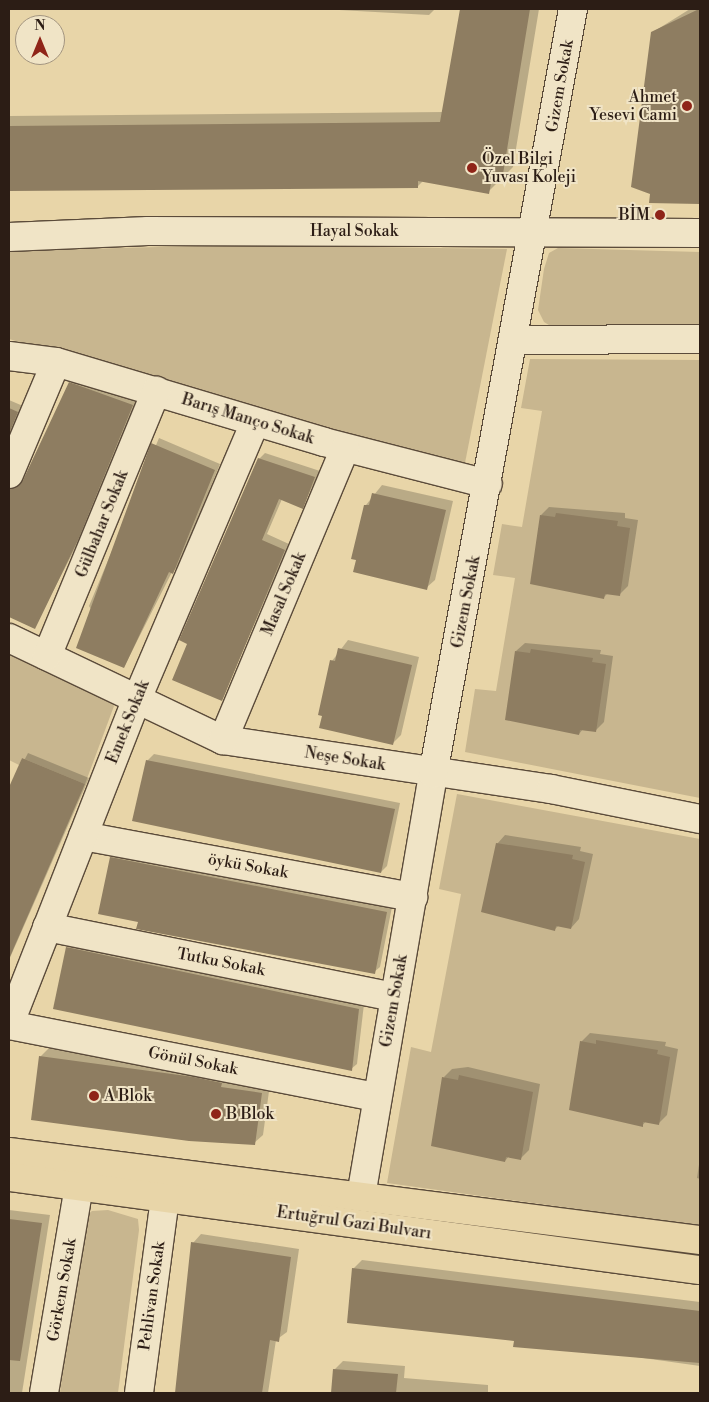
<!DOCTYPE html>
<html>
<head>
<meta charset="utf-8">
<style>
  body { margin:0 }
  #map { position:relative; width:709px; height:1402px; overflow:hidden; background:#e8d5a8; font-family:"Libre Bodoni",serif }
  div>[style] { position:absolute }
  .green>* { inset:0; background:#c8b68f }
  .shadow>* { inset:0; background:#0003 }
  .building>* { inset:0; background:#8e7d61 }
  .roads { filter:drop-shadow(1px 0 #5b4b3a) drop-shadow(-1px 0 #5b4b3a) drop-shadow(0 1px #5b4b3a) drop-shadow(0 -1px #5b4b3a) }
  .minor>* { height:28px; margin:-14px; padding:0 14px; transform-origin:14px; border-radius:14px; background:#f0e4c6 }
  .major>* { height:28px; margin:-14px; padding:0 14px; transform-origin:14px; border-radius:14px; background:#e8d5a8 }
  .dots>* { width:14px; height:14px; translate:-50% -50%; box-sizing:border-box; border:2px solid #f0e4c6; border-radius:50% }
  span { translate:-50% -50%; white-space:nowrap; text-align:center; line-height:1.15; -webkit-text-stroke:4px #f0e4c6; paint-order:stroke }
  .street-label { font-size:16px; color:#2c1d15 }
  .poi-label { font-size:16px; color:#2c1d15 }
  .right { translate:-100% -50%; text-align:right }
  .left { translate:0 -50%; text-align:left }
  .frame { position:absolute; inset:0; border:10px solid #2c1d15; pointer-events:none }
  .north { position:absolute; left:15px; top:15px; width:50px; height:50px; box-sizing:border-box; background:#f0e4c6; border:1px solid #a2947f; border-radius:50%; rotate:0deg; font-size:14px; font-weight:700; line-height:20px; text-align:center; color:#2c1d15 }
  .north::after { content:''; display:block; margin:auto; width:18px; height:22px; background:#8f2418; clip-path:polygon(50% 0,100% 100%,50% 72%,0 100%) }
</style>
</head>
<body>
<div id="map">
  <div class="green">
    <i style="clip-path:polygon(232px 245px,507px 249px,464px 468px,9px 339px,9px 251px)"></i>
    <i style="clip-path:polygon(558px 248px,700px 252px,700px 333px,562px 333px,544px 322px,538px 310px,544px 269px,549px 253px)"></i>
    <i style="clip-path:polygon(530px 359px,700px 360px,700px 798px,465px 752px,475px 689px,496px 691px,515px 578px,493px 575px,502px 524px,522px 527px,542px 411px,521px 408px)"></i>
    <i style="clip-path:polygon(9px 648px,107px 694px,114px 706px,85px 784px,22px 758px,19px 765px,9px 760px)"></i>
    <i style="clip-path:polygon(457px 794px,700px 839px,700px 1226px,387px 1183px,411px 1047px,431px 1052px,461px 894px,439px 889px)"></i>
    <i style="clip-path:polygon(108px 1210px,138px 1219px,139px 1230px,118px 1393px,60px 1393px,83px 1218px,92px 1211px)"></i>
  </div>
  <div class="shadow">
    <i style="clip-path:polygon(321px 9px,435px 9px,429px 15px)"></i>
    <i style="clip-path:polygon(461px 9px,539px 9px,513px 167px,488px 192px,423px 181px,417px 187px,9px 190px,9px 116px,443px 112px)"></i>
    <i style="clip-path:polygon(690px 9px,700px 9px,700px 203px,651px 202px,653px 32px)"></i>
    <i style="clip-path:polygon(76px 377px,138px 399px,84px 531px,34px 628px,9px 616px,9px 483px,24px 482px)"></i>
    <i style="clip-path:polygon(9px 400px,23px 406px,9px 440px)"></i>
    <i style="clip-path:polygon(159px 438px,220px 464px,179px 566px,172px 572px,124px 667px,89px 606px)"></i>
    <i style="clip-path:polygon(265px 453px,320px 471px,302px 508px,282px 499px,267px 534px,289px 544px,222px 699px,259px 459px)"></i>
    <i style="clip-path:polygon(382px 485px,453px 501px,435px 580px,426px 588px,366px 505px)"></i>
    <i style="clip-path:polygon(549px 507px,625px 513px,625px 518px,638px 520px,628px 586px,620px 594px,608px 593px,604px 597px,541px 515px)"></i>
    <i style="clip-path:polygon(348px 640px,419px 657px,401px 735px,392px 744px,332px 661px)"></i>
    <i style="clip-path:polygon(525px 643px,601px 650px,600px 654px,613px 656px,604px 722px,595px 731px,583px 729px,579px 734px,516px 651px)"></i>
    <i style="clip-path:polygon(28px 753px,89px 778px,9px 960px,9px 790px)"></i>
    <i style="clip-path:polygon(154px 754px,400px 803px,387px 866px,381px 872px,147px 761px)"></i>
    <i style="clip-path:polygon(505px 835px,581px 847px,580px 851px,593px 854px,579px 919px,571px 928px,559px 925px,554px 930px,497px 844px)"></i>
    <i style="clip-path:polygon(117px 852px,392px 907px,380px 967px,374px 972px,139px 921px,111px 857px)"></i>
    <i style="clip-path:polygon(73px 942px,364px 1004px,357px 1064px,351px 1069px,67px 947px)"></i>
    <i style="clip-path:polygon(590px 1033px,666px 1042px,665px 1046px,678px 1049px,667px 1115px,659px 1123px,646px 1121px,642px 1126px,581px 1042px)"></i>
    <i style="clip-path:polygon(49px 1048px,203px 1069px,270px 1084px,263px 1135px,254px 1143px,40px 1057px)"></i>
    <i style="clip-path:polygon(468px 1067px,540px 1084px,529px 1150px,521px 1158px,509px 1156px,505px 1161px,444px 1077px,452px 1069px)"></i>
    <i style="clip-path:polygon(700px 1158px,700px 1179px,697px 1178px)"></i>
    <i style="clip-path:polygon(9px 1210px,50px 1215px,22px 1393px,9px 1393px)"></i>
    <i style="clip-path:polygon(201px 1234px,299px 1249px,287px 1332px,276px 1340px,268px 1393px,176px 1393px,193px 1243px)"></i>
    <i style="clip-path:polygon(362px 1260px,700px 1302px,700px 1366px,515px 1340px,353px 1269px)"></i>
    <i style="clip-path:polygon(343px 1361px,405px 1366px,404px 1378px,488px 1385px,488px 1393px,332px 1393px,334px 1370px)"></i>
  </div>
  <div class="building">
    <i style="clip-path:polygon(460px 9px,530px 9px,502px 180px,492px 178px,489px 194px,418px 181px,418px 188px,9px 191px,9px 126px,440px 122px)"></i>
    <i style="clip-path:polygon(699px 9px,700px 204px,649px 203px,650px 194px,631px 187px,651px 32px)"></i>
    <i style="clip-path:polygon(69px 382px,133px 405px,79px 538px,35px 629px,9px 617px,9px 489px,23px 480px)"></i>
    <i style="clip-path:polygon(9px 408px,18px 412px,9px 434px)"></i>
    <i style="clip-path:polygon(151px 443px,215px 470px,173px 574px,169px 572px,124px 668px,76px 648px)"></i>
    <i style="clip-path:polygon(258px 458px,315px 477px,303px 509px,279px 499px,262px 540px,285px 550px,222px 701px,172px 680px,187px 644px,179px 640px)"></i>
    <i style="clip-path:polygon(372px 493px,446px 510px,427px 590px,353px 572px,356px 560px,351px 559px,364px 505px,369px 505px)"></i>
    <i style="clip-path:polygon(556px 513px,618px 521px,617px 526px,630px 528px,620px 596px,605px 594px,604px 599px,530px 584px,540px 515px,555px 517px)"></i>
    <i style="clip-path:polygon(338px 648px,412px 665px,393px 745px,319px 728px,322px 716px,318px 715px,330px 660px,335px 661px)"></i>
    <i style="clip-path:polygon(531px 649px,593px 658px,592px 662px,606px 664px,596px 732px,580px 730px,579px 735px,505px 720px,515px 651px,530px 653px)"></i>
    <i style="clip-path:polygon(22px 758px,85px 784px,9px 959px,9px 787px)"></i>
    <i style="clip-path:polygon(146px 760px,395px 809px,381px 873px,132px 821px)"></i>
    <i style="clip-path:polygon(496px 843px,573px 855px,572px 859px,585px 862px,571px 929px,556px 926px,555px 931px,481px 912px)"></i>
    <i style="clip-path:polygon(110px 857px,387px 912px,375px 974px,136px 929px,138px 922px,98px 914px)"></i>
    <i style="clip-path:polygon(66px 947px,359px 1009px,352px 1071px,53px 1009px)"></i>
    <i style="clip-path:polygon(596px 1040px,658px 1050px,657px 1054px,670px 1057px,659px 1125px,643px 1122px,643px 1127px,569px 1110px,580px 1041px,596px 1044px)"></i>
    <i style="clip-path:polygon(39px 1056px,194px 1077px,222px 1083px,221px 1087px,262px 1093px,255px 1145px,189px 1141px,31px 1120px)"></i>
    <i style="clip-path:polygon(459px 1075px,533px 1092px,521px 1160px,506px 1157px,505px 1162px,431px 1146px,442px 1077px,458px 1080px)"></i>
    <i style="clip-path:polygon(9px 1219px,42px 1223px,20px 1361px,9px 1360px)"></i>
    <i style="clip-path:polygon(191px 1242px,291px 1257px,279px 1342px,270px 1340px,262px 1393px,175px 1393px)"></i>
    <i style="clip-path:polygon(352px 1268px,700px 1311px,700px 1363px,513px 1347px,514px 1341px,347px 1323px)"></i>
    <i style="clip-path:polygon(333px 1369px,398px 1374px,396px 1393px,331px 1393px)"></i>
  </div>
  <div class="roads">
    <div class="minor">
      <i style="left:9px;top:237px;width:139px;rotate:-2.5deg"></i>
      <i style="left:148px;top:231px;width:552px;rotate:0.21deg"></i>
      <i style="left:514px;top:340px;width:186px;rotate:-0.3deg"></i>
      <i style="left:9px;top:356px;width:47px;rotate:7.3deg"></i>
      <i style="left:56px;top:362px;width:280px;rotate:16.6deg"></i>
      <i style="left:324px;top:442px;width:169px;rotate:14.4deg"></i>
      <i style="left:9px;top:474px;width:121px;rotate:-67.2deg"></i>
      <i style="left:9px;top:638px;width:237px;rotate:25.5deg"></i>
      <i style="left:223px;top:740px;width:332px;rotate:8.5deg"></i>
      <i style="left:551px;top:789px;width:152px;rotate:11.4deg"></i>
      <i style="left:47px;top:656px;width:287px;rotate:-67.6deg"></i>
      <i style="left:223px;top:740px;width:316px;rotate:-67.3deg"></i>
      <i style="left:83px;top:836px;width:336px;rotate:10.5deg"></i>
      <i style="left:47px;top:927px;width:355px;rotate:11.4deg"></i>
      <i style="left:9px;top:1025px;width:350px;rotate:-68.6deg"></i>
      <i style="left:137px;top:699px;width:301px;rotate:-66.9deg"></i>
      <i style="left:9px;top:1025px;width:375px;rotate:11.1deg"></i>
      <i style="left:361px;top:1196px;width:428px;rotate:-80.3deg"></i>
      <i style="left:433px;top:774px;width:778px;rotate:-79.63deg"></i>
      <i style="left:44px;top:1393px;width:233px;rotate:-80.4deg"></i>
      <i style="left:139px;top:1393px;width:197px;rotate:-82.4deg"></i>
    </div>
    <div class="major">
      <i style="left:9px;top:1152px;width:697px;rotate:7.26deg"></i>
      <i style="left:9px;top:1177px;width:697px;rotate:7.67deg"></i>
    </div>
  </div>
  <div class="dots">
    <i style="left:687px;top:106px;background:#8f2418"></i>
    <i style="left:472px;top:168px;background:#8f2418"></i>
    <i style="left:660px;top:215px;background:#8f2418"></i>
    <i style="left:94px;top:1096px;background:#8f2418"></i>
    <i style="left:216px;top:1114px;background:#8f2418"></i>
  </div>
  <div class="street-label">
    <span style="left:560px;top:86px;rotate:-80deg">Gizem Sokak</span>
    <span style="left:354px;top:231px">Hayal Sokak</span>
    <span style="left:248px;top:419px;rotate:17deg">Barış Manço Sokak</span>
    <span style="left:102px;top:524px;rotate:-68deg">Gülbahar Sokak</span>
    <span style="left:284px;top:594px;rotate:-67deg">Masal Sokak</span>
    <span style="left:466px;top:602px;rotate:-79deg">Gizem Sokak</span>
    <span style="left:128px;top:722px;rotate:-68deg">Emek Sokak</span>
    <span style="left:345px;top:759px;rotate:9deg">Neşe Sokak</span>
    <span style="left:248px;top:866px;rotate:10deg">öykü Sokak</span>
    <span style="left:221px;top:962px;rotate:11deg">Tutku Sokak</span>
    <span style="left:394px;top:1001px;rotate:-80deg">Gizem Sokak</span>
    <span style="left:193px;top:1061px;rotate:11deg">Gönül Sokak</span>
    <span style="left:354px;top:1223px;rotate:8deg">Ertuğrul Gazi Bulvarı</span>
    <span style="left:62px;top:1290px;rotate:-80deg">Görkem Sokak</span>
    <span style="left:152px;top:1296px;rotate:-82deg">Pehlivan Sokak</span>
  </div>
  <div class="poi-label">
    <span class="right" style="left:677px;top:106px">Ahmet<br>Yesevi Cami</span>
    <span class="left" style="left:482px;top:168px">Özel Bilgi<br>Yuvası Koleji</span>
    <span class="right" style="left:650px;top:215px">BİM</span>
    <span class="left" style="left:104px;top:1096px">A Blok</span>
    <span class="left" style="left:226px;top:1114px">B Blok</span>
  </div>
  <div class="frame"></div>
  <div class="north">N</div>
</div>
</body>
</html>
